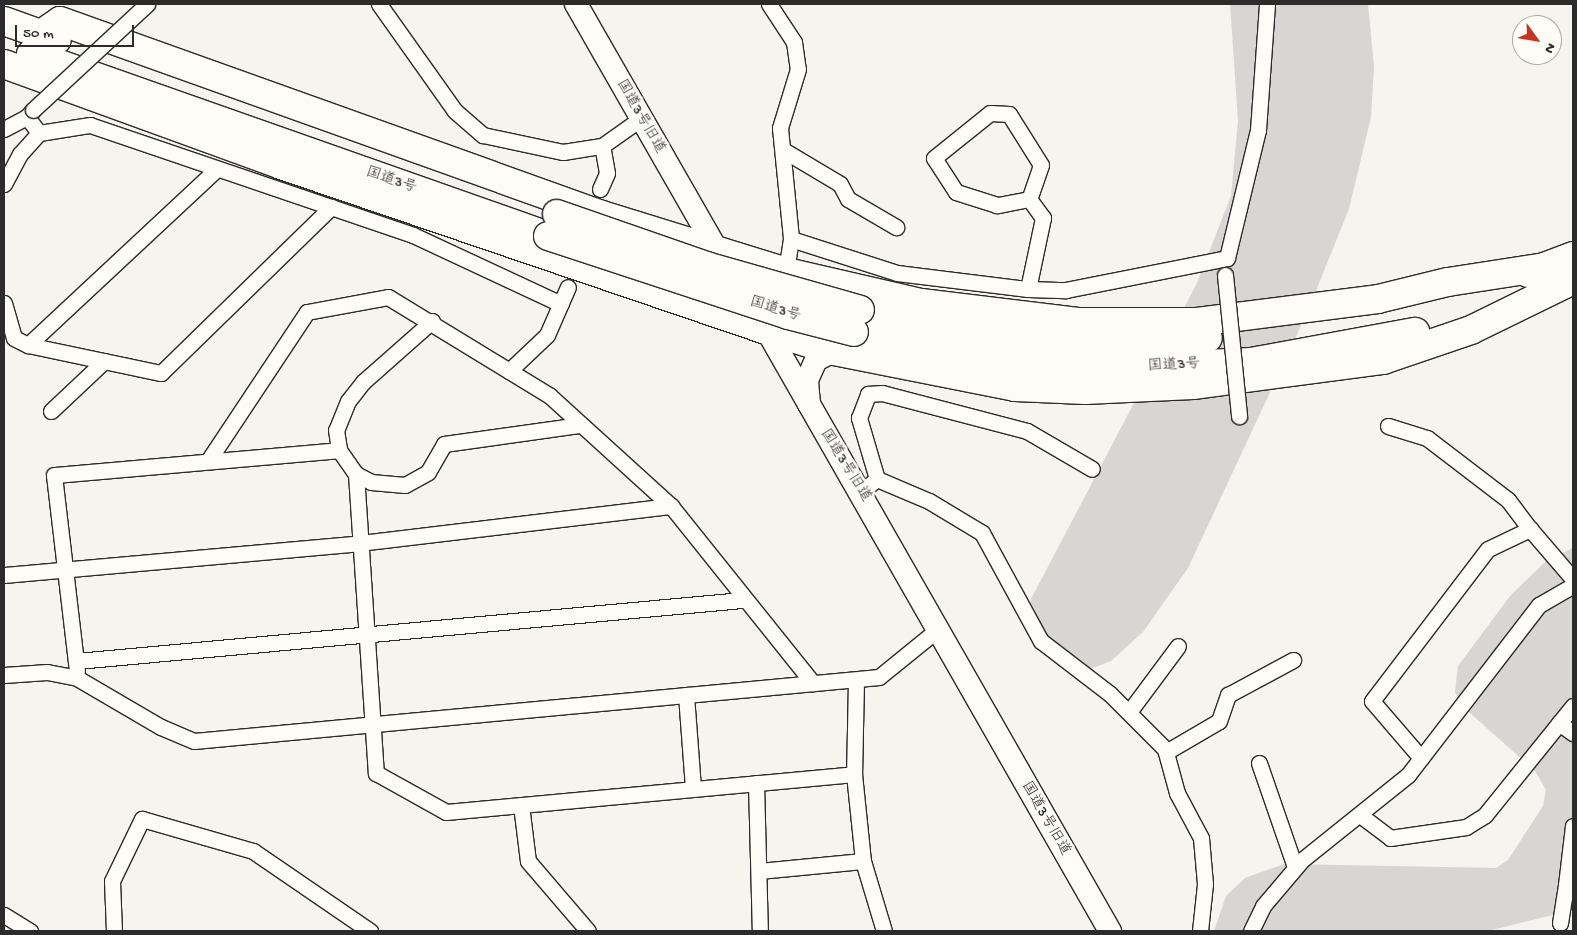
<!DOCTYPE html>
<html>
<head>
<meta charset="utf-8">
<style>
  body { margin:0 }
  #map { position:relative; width:1577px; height:935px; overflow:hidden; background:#f5f4ef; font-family:"Gochi Hand","Klee One",sans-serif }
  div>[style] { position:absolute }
  .green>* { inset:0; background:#d7d6d2 }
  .roads { filter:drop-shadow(1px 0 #2b2b2b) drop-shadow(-1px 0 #2b2b2b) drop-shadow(0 1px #2b2b2b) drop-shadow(0 -1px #2b2b2b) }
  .street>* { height:15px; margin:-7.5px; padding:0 7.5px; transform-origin:7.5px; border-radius:7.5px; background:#fdfcf7 }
  .secondary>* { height:22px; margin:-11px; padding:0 11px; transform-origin:11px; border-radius:11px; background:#fdfcf7 }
  .highway>* { height:28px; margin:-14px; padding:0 14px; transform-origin:14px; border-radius:14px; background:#fdfcf7 }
  .bridges { filter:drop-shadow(1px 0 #2b2b2b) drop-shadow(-1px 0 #2b2b2b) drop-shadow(0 1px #2b2b2b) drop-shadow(0 -1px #2b2b2b) }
  .street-bridge>* { height:15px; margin:-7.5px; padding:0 7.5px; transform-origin:7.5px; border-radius:7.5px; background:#fdfcf7 }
  .highway-bridge>* { height:28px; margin:-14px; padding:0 14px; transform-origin:14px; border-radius:14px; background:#fdfcf7 }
  span { translate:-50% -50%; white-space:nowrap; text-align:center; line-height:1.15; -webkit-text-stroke:5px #fdfcf7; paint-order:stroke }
  .street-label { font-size:15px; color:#2b2b2b }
  .frame { position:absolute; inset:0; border:5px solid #2b2b2b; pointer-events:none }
  .north { position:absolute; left:1512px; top:15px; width:50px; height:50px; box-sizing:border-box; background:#fdfcf7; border:1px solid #a9a8a5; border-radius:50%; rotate:122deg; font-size:14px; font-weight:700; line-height:20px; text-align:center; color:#2b2b2b }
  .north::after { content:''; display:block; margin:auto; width:18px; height:22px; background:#c8321e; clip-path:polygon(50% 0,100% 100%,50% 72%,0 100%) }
  .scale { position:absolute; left:15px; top:25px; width:119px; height:22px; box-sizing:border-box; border:2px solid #2b2b2b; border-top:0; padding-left:6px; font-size:15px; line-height:18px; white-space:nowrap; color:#2b2b2b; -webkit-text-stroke:4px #fdfcf7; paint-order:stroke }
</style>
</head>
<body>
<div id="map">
  <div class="green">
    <i style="clip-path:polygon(1230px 4px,1368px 4px,1374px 67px,1371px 117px,1349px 209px,1307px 313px,1188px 568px,1143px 632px,1111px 661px,1082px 672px,1026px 625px,1031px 599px,1196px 285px,1231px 196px,1238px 121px)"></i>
    <i style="clip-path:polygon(1573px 548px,1573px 910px,1488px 931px,1214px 931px,1226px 896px,1245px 878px,1284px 864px,1496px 868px,1508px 860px,1543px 806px,1546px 790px,1535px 771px,1461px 705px,1455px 692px,1458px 666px,1510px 596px,1546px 561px)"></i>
  </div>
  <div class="roads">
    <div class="street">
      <i style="left:379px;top:4px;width:131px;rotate:54.6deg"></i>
      <i style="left:455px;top:111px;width:37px;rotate:41deg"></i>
      <i style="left:483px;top:135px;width:82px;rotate:12deg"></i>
      <i style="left:563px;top:152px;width:39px;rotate:-9deg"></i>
      <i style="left:602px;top:146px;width:47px;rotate:-35.4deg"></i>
      <i style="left:769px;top:4px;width:45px;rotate:56.7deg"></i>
      <i style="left:794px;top:42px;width:27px;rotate:82deg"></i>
      <i style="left:798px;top:69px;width:62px;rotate:107deg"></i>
      <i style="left:780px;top:128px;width:112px;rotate:84.3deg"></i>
      <i style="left:791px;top:239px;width:33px;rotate:99deg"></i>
      <i style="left:33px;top:110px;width:9px;rotate:131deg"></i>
      <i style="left:27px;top:117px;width:20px;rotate:53deg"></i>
      <i style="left:4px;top:129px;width:26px;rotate:-28deg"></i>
      <i style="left:783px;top:150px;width:66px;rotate:30.8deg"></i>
      <i style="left:840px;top:184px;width:17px;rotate:62deg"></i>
      <i style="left:848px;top:199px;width:56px;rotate:30.3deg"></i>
      <i style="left:4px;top:184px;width:34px;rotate:-62deg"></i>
      <i style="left:20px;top:154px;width:28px;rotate:-48deg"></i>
      <i style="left:39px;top:133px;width:52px;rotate:-8.9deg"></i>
      <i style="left:90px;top:125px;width:341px;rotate:18.8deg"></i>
      <i style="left:413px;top:235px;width:163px;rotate:25deg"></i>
      <i style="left:600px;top:189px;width:17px;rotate:-66deg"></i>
      <i style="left:607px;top:173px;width:27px;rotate:-100deg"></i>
      <i style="left:791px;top:239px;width:111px;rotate:17.8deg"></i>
      <i style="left:897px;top:273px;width:132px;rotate:7deg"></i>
      <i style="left:1028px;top:289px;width:73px;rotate:-78.1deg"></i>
      <i style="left:1043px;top:218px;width:24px;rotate:-126deg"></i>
      <i style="left:1029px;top:199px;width:33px;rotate:169deg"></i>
      <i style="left:997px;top:205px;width:43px;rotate:-162.4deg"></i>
      <i style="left:956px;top:192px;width:40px;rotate:-122.9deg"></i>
      <i style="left:934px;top:158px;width:72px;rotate:-38.8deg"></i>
      <i style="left:990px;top:113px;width:19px;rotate:3deg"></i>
      <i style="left:1009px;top:114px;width:60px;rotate:57.9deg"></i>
      <i style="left:1041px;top:165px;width:36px;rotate:109deg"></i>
      <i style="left:1028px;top:289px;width:38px;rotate:2deg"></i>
      <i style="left:1066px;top:290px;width:164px;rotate:-11.2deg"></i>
      <i style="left:1227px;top:258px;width:132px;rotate:-76.4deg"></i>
      <i style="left:1258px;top:130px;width:126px;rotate:-85.9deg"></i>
      <i style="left:4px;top:303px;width:36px;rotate:74deg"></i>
      <i style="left:14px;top:338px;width:16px;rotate:27deg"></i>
      <i style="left:28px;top:345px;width:136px;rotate:11.9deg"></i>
      <i style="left:161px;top:373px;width:238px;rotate:-44.3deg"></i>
      <i style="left:432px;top:321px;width:92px;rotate:138.5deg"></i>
      <i style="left:363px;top:382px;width:24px;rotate:128deg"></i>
      <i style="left:348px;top:401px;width:31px;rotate:112deg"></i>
      <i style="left:336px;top:430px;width:20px;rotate:81deg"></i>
      <i style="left:339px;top:450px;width:29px;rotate:55deg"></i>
      <i style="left:356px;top:474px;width:17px;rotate:28deg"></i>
      <i style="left:371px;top:482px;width:34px;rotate:5deg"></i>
      <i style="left:405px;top:485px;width:26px;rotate:-29deg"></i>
      <i style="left:428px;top:472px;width:32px;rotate:-60deg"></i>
      <i style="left:444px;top:444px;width:136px;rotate:-8deg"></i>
      <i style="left:28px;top:345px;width:258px;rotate:-43deg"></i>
      <i style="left:509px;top:371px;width:52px;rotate:-43.5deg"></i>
      <i style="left:547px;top:335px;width:52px;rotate:-66.4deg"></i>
      <i style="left:51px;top:411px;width:73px;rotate:-43.3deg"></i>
      <i style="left:1388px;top:426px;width:41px;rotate:17.1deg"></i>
      <i style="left:1427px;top:438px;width:102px;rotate:37.4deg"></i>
      <i style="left:1508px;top:500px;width:36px;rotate:53deg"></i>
      <i style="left:208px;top:461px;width:179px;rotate:-56.4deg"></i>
      <i style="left:307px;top:312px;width:82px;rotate:-10.5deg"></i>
      <i style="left:388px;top:297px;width:190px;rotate:31.4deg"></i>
      <i style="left:550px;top:396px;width:164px;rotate:42.3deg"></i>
      <i style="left:671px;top:506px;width:227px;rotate:51.3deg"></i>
      <i style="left:356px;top:474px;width:300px;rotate:86.2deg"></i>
      <i style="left:376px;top:773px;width:80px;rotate:29.1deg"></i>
      <i style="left:446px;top:812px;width:410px;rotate:-5.3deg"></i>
      <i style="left:877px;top:479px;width:64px;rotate:-106.4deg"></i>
      <i style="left:859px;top:418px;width:26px;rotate:-69deg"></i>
      <i style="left:868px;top:394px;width:14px;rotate:-4deg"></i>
      <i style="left:882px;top:393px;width:150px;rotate:14.7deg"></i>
      <i style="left:1027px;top:431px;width:75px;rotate:30.3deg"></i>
      <i style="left:862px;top:491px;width:19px;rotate:-39deg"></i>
      <i style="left:877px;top:479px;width:56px;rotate:22.9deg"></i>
      <i style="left:929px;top:501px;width:62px;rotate:31.1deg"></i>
      <i style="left:982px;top:533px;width:123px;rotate:61.4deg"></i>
      <i style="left:1041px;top:641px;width:87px;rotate:37.5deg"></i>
      <i style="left:1110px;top:694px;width:78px;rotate:45deg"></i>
      <i style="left:1165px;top:749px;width:46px;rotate:74.7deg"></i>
      <i style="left:1177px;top:793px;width:51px;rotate:61.9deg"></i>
      <i style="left:1201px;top:838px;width:46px;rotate:85deg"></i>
      <i style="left:1205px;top:884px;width:47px;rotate:96.1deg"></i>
      <i style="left:4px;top:575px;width:357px;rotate:-5.1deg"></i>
      <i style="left:360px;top:543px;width:313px;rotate:-6.8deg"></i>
      <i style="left:77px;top:661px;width:668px;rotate:-5.24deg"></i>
      <i style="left:77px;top:671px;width:197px;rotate:-96.7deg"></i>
      <i style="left:54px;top:475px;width:286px;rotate:-5deg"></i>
      <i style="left:4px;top:675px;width:43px;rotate:-4deg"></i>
      <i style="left:47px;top:672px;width:31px;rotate:11deg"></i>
      <i style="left:77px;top:678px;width:97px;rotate:30.3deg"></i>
      <i style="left:161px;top:727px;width:36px;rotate:23deg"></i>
      <i style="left:194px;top:741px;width:688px;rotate:-5.34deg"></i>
      <i style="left:879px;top:677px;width:76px;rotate:-39.1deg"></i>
      <i style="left:856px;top:681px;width:93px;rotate:91.2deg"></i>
      <i style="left:854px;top:774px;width:87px;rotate:84.1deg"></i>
      <i style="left:863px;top:861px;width:73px;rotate:73.3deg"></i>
      <i style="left:686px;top:695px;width:94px;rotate:85.7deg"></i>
      <i style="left:1129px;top:712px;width:82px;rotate:-53.4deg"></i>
      <i style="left:1559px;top:723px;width:17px;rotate:36deg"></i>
      <i style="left:1166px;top:752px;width:61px;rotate:-30.3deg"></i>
      <i style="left:1219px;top:721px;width:28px;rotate:-71deg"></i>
      <i style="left:1228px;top:695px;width:74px;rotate:-28.3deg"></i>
      <i style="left:1421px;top:758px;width:75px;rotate:-130.7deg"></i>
      <i style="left:1372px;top:701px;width:191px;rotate:-52.7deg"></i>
      <i style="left:1488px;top:549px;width:47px;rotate:-25.5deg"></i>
      <i style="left:1530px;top:529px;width:66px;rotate:49.3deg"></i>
      <i style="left:1259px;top:763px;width:110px;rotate:70.9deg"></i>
      <i style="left:756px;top:783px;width:148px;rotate:88.5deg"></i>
      <i style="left:521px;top:805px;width:56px;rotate:82.9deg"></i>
      <i style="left:528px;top:861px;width:92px;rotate:49.4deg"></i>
      <i style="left:1360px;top:815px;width:38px;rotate:37deg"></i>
      <i style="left:1390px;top:838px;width:77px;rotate:-8.2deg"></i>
      <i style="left:1466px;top:827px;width:22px;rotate:-32deg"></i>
      <i style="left:1485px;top:815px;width:140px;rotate:-51.1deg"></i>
      <i style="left:1573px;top:826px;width:59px;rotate:96.8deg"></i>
      <i style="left:1566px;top:885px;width:7px;rotate:-8deg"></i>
      <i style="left:759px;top:871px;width:104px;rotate:-5.5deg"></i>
      <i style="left:4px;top:915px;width:31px;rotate:32deg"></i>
      <i style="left:1560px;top:923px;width:38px;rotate:-81deg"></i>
      <i style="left:114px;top:931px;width:50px;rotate:-92.3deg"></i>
      <i style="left:112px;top:881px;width:69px;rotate:-64.2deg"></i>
      <i style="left:142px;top:819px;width:116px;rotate:16.1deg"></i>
      <i style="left:253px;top:851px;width:142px;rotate:34.4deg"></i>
      <i style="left:1251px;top:931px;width:28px;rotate:-64deg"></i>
      <i style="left:1263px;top:906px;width:60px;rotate:-49.7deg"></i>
      <i style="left:1302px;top:860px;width:136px;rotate:-38.7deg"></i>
      <i style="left:1408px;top:775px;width:215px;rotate:-52.4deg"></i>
      <i style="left:1539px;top:605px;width:39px;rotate:-30deg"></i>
    </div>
    <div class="secondary">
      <i style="left:576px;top:4px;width:294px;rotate:60.2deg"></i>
      <i style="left:761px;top:320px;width:704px;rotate:60.27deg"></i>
      <i style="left:809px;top:404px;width:24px;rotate:-95deg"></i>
      <i style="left:807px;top:380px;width:22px;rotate:-66deg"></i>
      <i style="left:816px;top:360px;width:20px;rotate:-27deg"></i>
    </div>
    <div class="highway">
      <i style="left:4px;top:21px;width:56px;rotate:19.7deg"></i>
      <i style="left:41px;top:34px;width:23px;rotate:-34deg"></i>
      <i style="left:60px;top:21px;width:576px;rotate:19.69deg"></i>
      <i style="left:602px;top:215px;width:193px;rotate:17.2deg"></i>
      <i style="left:786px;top:272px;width:139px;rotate:12.9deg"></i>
      <i style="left:921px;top:303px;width:158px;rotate:6.9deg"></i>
      <i style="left:1078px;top:322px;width:119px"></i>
      <i style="left:1197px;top:322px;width:182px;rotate:-7.2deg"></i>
      <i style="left:1378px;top:299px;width:72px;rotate:-13.7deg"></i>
      <i style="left:1448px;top:282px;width:98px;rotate:-8.8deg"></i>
      <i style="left:31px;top:54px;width:548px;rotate:19.39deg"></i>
      <i style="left:4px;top:64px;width:295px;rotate:20deg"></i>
      <i style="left:281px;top:165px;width:512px;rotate:18.79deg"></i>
      <i style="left:766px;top:330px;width:71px;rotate:17.2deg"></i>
      <i style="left:834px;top:351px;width:185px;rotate:11.2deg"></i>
      <i style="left:1015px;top:387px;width:70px;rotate:2.5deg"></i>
      <i style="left:1085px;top:390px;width:108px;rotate:-2.7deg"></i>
      <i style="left:1193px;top:385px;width:192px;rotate:-7.5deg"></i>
      <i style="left:1383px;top:360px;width:93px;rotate:-18.8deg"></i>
      <i style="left:1471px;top:330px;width:114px;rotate:-26.1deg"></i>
      <i style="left:1528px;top:273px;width:48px;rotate:-20.7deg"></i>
      <i style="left:860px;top:310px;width:149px;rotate:10deg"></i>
      <i style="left:1007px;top:336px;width:133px;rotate:3.4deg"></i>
      <i style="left:1140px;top:344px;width:68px;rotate:-5deg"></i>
      <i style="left:854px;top:332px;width:155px;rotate:10.8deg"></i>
      <i style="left:1006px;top:361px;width:131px;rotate:2.6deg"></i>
      <i style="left:1137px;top:367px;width:114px;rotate:-2.5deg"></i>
      <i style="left:1251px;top:362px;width:167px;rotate:-10.4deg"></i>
    </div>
  </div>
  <div class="bridges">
    <div class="street-bridge">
      <i style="left:33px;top:110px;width:156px;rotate:-42.9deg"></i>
      <i style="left:1225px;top:275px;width:142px;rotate:84.3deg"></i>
    </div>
    <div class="highway-bridge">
      <i style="left:557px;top:214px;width:158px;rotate:19.2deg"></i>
      <i style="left:706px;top:266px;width:160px;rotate:15.9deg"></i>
      <i style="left:548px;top:236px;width:253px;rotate:18.2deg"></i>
      <i style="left:788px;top:315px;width:68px;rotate:14.4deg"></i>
    </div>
  </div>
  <div class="street-label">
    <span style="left:640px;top:117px;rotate:60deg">国道3号旧道</span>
    <span style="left:391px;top:181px;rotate:19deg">国道3号</span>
    <span style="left:775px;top:310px;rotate:17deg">国道3号</span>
    <span style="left:1174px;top:366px;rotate:-3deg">国道3号</span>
    <span style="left:845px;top:466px;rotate:58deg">国道3号旧道</span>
    <span style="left:1045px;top:819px;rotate:60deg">国道3号旧道</span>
  </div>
  <div class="frame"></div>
  <div class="north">N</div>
  <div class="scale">50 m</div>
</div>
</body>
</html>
